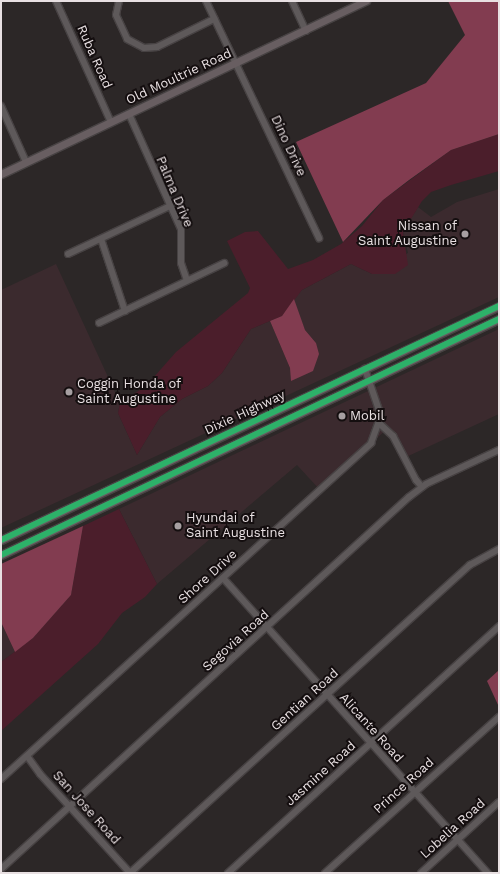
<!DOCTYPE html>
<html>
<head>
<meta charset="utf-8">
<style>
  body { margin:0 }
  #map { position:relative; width:500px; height:874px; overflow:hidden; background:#2c2727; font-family:"Work Sans",sans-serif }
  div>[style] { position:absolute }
  .built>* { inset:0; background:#3b2a2e }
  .green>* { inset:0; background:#4b1e2b }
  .forest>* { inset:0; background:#823c50 }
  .roads { filter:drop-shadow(1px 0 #474243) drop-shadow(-1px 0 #474243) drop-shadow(0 1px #474243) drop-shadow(0 -1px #474243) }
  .minor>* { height:6px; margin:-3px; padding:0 3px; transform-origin:3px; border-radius:3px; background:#5e595a }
  .major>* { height:7px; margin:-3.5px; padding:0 3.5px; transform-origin:3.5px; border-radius:3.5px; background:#685e61 }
  .cycleway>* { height:6px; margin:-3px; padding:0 3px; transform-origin:3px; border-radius:3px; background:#2db169 }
  .dots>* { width:11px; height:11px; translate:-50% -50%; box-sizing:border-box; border:2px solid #140e0f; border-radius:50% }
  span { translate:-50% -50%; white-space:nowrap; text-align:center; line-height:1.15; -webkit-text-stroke:4px #140e0f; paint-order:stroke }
  .street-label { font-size:13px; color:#e8e0e2 }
  .poi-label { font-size:13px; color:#e8e0e2 }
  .right { translate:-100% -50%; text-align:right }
  .left { translate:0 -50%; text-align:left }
  .frame { position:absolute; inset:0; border:2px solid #e8e0e2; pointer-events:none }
</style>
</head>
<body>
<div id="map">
  <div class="built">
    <i style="clip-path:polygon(499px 189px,499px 297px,1px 528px,1px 290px,56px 264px,120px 403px,118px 413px,137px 455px,160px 417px,182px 399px,208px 386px,222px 373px,251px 329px,270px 321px,290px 368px,316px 343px,305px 330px,295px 307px,294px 299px,302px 290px,351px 264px,372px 274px,408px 253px,403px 232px,418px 207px,431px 217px,457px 202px)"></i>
    <i style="clip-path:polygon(499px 329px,499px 414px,404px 458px,388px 428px,320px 490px,297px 465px,157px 584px,119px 509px)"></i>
    <i style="clip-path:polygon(1px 622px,15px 652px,1px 662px)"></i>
  </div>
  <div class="green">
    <i style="clip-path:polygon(499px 134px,499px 171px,451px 185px,431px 192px,422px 201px,403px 232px,408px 265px,395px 274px,372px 274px,351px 264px,302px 290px,282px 316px,251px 329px,222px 373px,208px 386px,182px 399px,160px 417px,137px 455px,118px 413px,120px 403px,146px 386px,176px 352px,248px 293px,250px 288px,227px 241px,245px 232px,258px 231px,288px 269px,313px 260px,341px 244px,362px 226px,383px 200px,451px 150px)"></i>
    <i style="clip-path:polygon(119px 509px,157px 584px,145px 597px,122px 613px,98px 644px,1px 731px,1px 662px,33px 638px,71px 595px,83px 526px)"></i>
  </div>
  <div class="forest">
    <i style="clip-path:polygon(448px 1px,499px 1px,499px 134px,451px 150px,409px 180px,383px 200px,343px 242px,296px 142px,426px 83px,465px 35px)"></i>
    <i style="clip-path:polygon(294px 299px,305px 330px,316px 343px,319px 354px,313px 371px,291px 381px,290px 368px,270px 321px,282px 316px)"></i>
    <i style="clip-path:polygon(83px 526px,71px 595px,33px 638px,15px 652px,1px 622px,1px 564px)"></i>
    <i style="clip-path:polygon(499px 670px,499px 707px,487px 681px)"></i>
  </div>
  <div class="roads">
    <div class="minor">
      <i style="left:56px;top:1px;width:133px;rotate:65.6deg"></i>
      <i style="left:119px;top:1px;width:14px;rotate:102deg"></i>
      <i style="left:116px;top:15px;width:26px;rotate:65deg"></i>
      <i style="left:127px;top:39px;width:19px;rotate:28deg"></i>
      <i style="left:144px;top:48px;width:13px;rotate:-4deg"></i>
      <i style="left:157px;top:47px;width:64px;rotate:-26.2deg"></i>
      <i style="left:206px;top:1px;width:263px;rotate:64.5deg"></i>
      <i style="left:292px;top:1px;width:33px;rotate:65deg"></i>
      <i style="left:1px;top:106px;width:61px;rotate:65.9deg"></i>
      <i style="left:129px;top:114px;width:126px;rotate:65.7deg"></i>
      <i style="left:181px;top:229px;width:34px;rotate:90deg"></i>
      <i style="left:181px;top:263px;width:18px;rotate:71deg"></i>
      <i style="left:101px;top:239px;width:76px;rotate:71.6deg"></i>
      <i style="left:68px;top:254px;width:113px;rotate:-25.2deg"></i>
      <i style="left:99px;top:323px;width:139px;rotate:-25.6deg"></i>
      <i style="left:380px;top:424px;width:18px;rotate:43deg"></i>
      <i style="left:393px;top:436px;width:50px;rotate:62.4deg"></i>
      <i style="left:416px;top:480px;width:9px;rotate:49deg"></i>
      <i style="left:223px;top:578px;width:397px;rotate:48.1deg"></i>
      <i style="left:27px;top:756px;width:22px;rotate:54deg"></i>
      <i style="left:40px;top:774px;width:134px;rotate:47.7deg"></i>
      <i style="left:130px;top:873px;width:459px;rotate:-42.2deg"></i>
      <i style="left:470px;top:565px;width:33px;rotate:-29deg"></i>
      <i style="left:1px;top:779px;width:500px;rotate:-42.2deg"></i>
      <i style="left:371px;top:443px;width:29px;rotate:-70deg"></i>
      <i style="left:381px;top:416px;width:50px;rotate:-108.8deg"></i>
      <i style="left:1px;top:869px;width:552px;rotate:-42.36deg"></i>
      <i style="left:409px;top:497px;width:21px;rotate:-37deg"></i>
      <i style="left:426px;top:484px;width:81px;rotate:-25deg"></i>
      <i style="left:228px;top:873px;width:367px;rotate:-42.3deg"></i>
      <i style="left:325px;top:873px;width:234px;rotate:-41.9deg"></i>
      <i style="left:421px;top:873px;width:105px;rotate:-42.3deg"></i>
    </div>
    <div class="major">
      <i style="left:1px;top:174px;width:404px;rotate:-25.4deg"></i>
      <i style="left:1px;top:540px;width:550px;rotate:-25.17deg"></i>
      <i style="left:1px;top:555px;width:551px;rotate:-25.36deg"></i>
    </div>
  </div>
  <div class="cycleway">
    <i style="left:1px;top:540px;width:550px;rotate:-25.17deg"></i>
    <i style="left:1px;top:555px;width:551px;rotate:-25.36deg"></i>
  </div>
  <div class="dots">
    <i style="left:465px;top:234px;background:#a69fa1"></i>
    <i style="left:69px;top:392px;background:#a69fa1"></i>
    <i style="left:342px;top:416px;background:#a69fa1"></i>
    <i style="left:178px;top:526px;background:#a69fa1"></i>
  </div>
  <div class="street-label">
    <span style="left:94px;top:57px;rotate:66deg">Ruba Road</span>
    <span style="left:179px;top:77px;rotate:-25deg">Old Moultrie Road</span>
    <span style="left:288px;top:146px;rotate:65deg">Dino Drive</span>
    <span style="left:174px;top:192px;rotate:67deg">Palma Drive</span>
    <span style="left:245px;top:413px;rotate:-25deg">Dixie Highway</span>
    <span style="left:208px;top:577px;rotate:-42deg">Shore Drive</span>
    <span style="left:236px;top:641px;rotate:-42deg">Segovia Road</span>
    <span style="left:305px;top:700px;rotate:-42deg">Gentian Road</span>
    <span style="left:371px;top:728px;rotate:48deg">Alicante Road</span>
    <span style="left:321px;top:774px;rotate:-42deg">Jasmine Road</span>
    <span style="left:404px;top:786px;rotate:-42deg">Prince Road</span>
    <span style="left:86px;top:808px;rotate:48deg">San Jose Road</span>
    <span style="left:453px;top:829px;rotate:-42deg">Lobelia Road</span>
  </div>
  <div class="poi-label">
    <span class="right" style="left:457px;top:234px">Nissan of<br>Saint Augustine</span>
    <span class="left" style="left:77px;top:392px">Coggin Honda of<br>Saint Augustine</span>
    <span class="left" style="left:350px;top:416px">Mobil</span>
    <span class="left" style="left:186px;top:526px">Hyundai of<br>Saint Augustine</span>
  </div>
  <div class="frame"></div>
</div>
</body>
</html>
